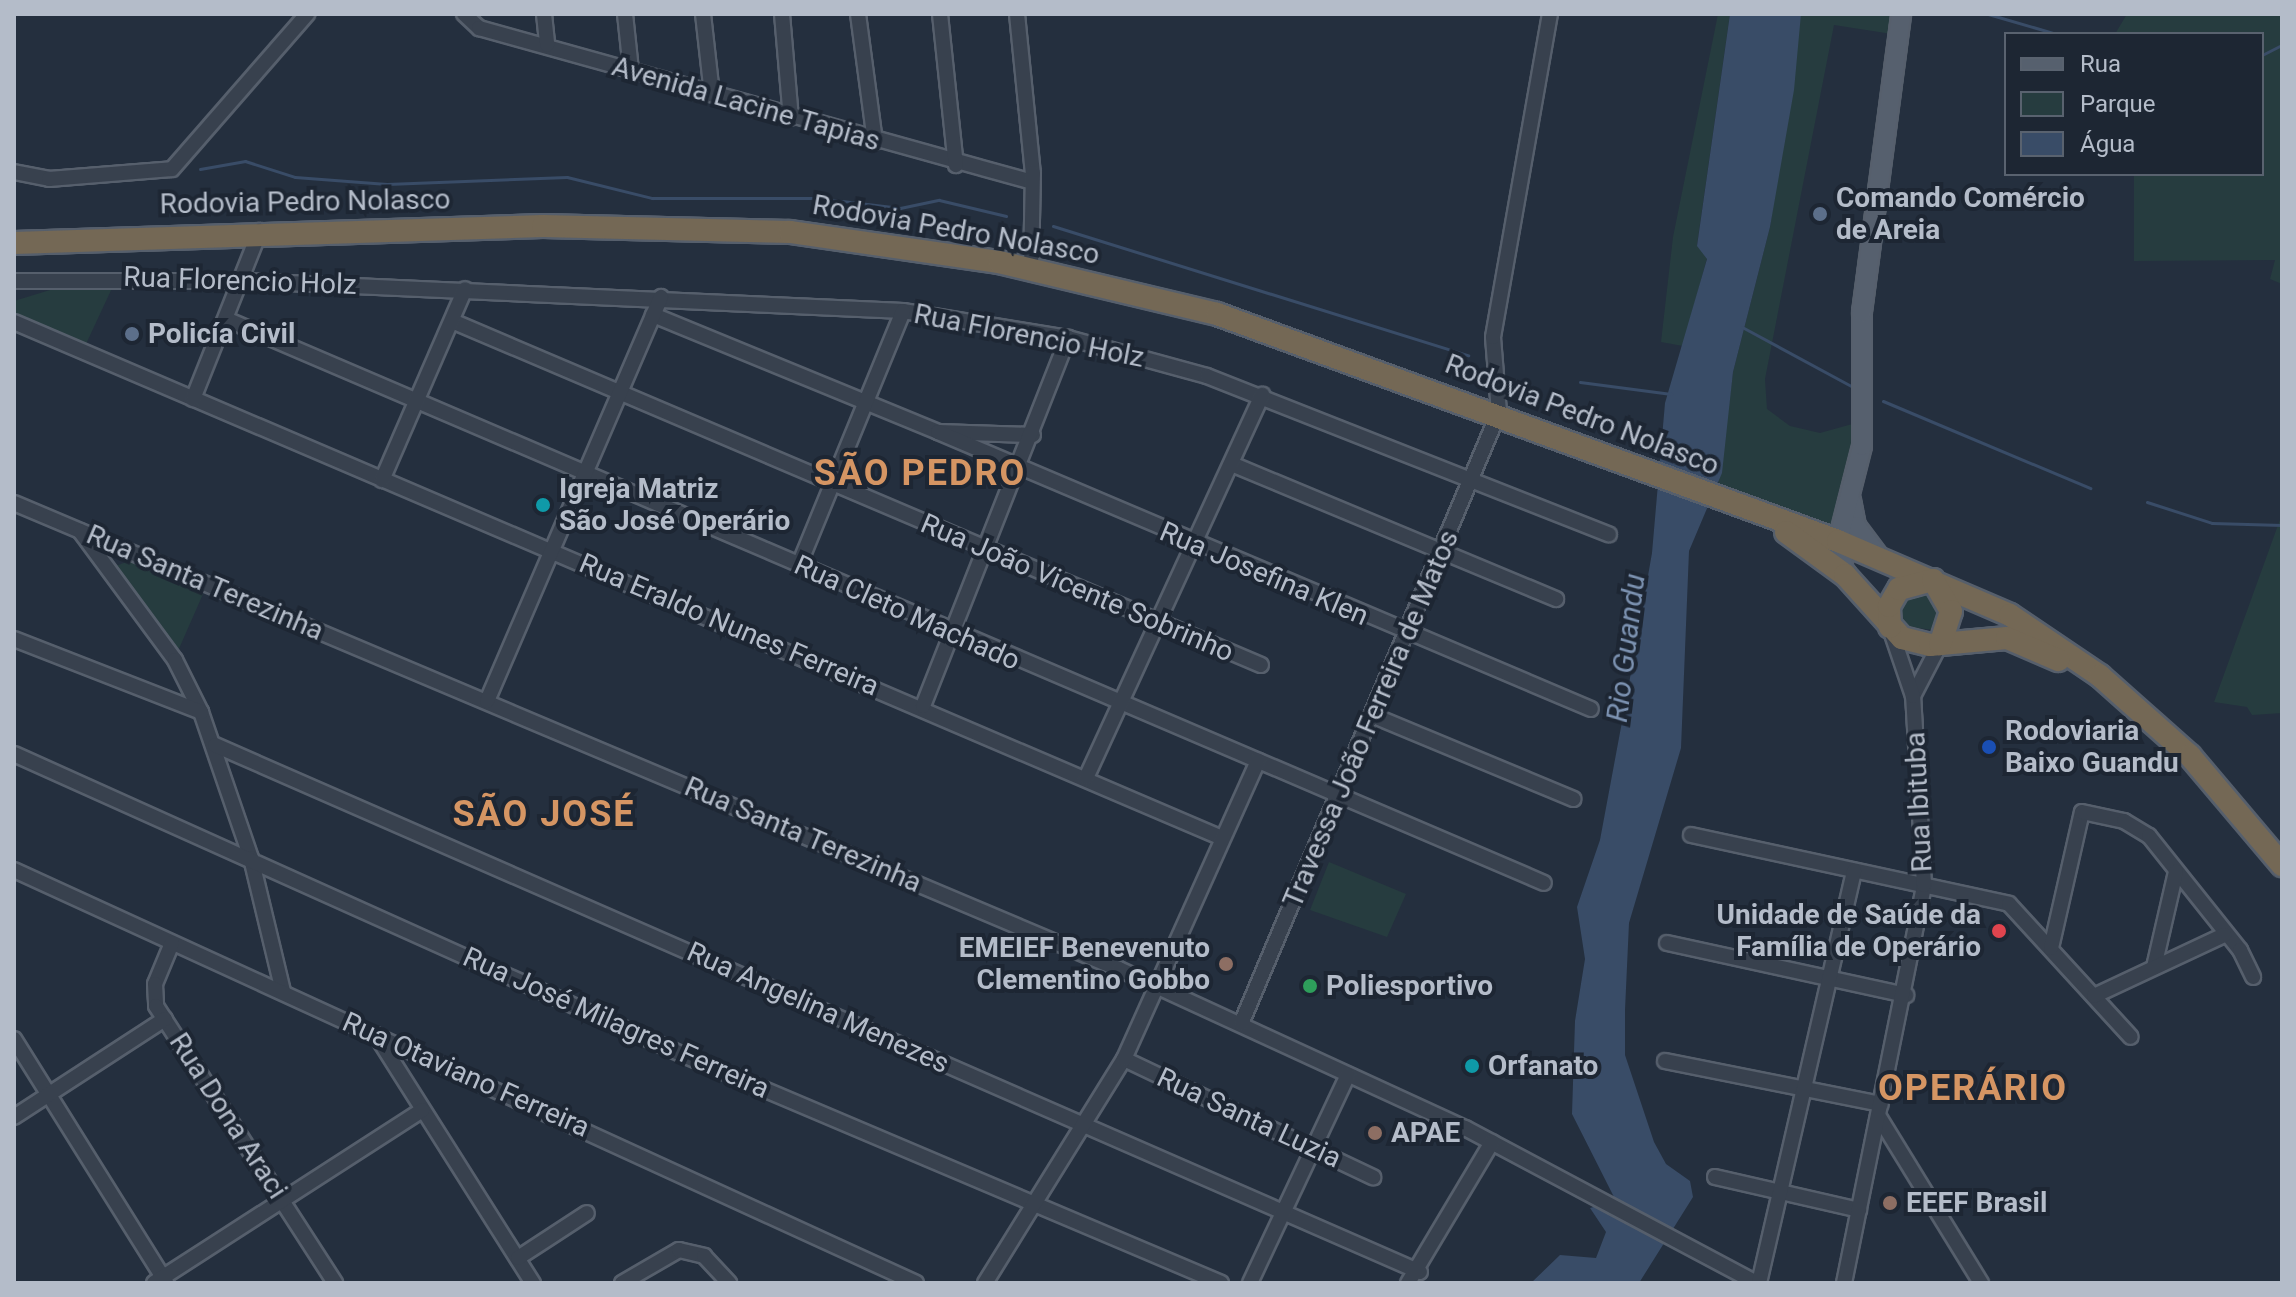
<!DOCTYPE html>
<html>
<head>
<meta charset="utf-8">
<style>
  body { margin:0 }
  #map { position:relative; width:2296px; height:1297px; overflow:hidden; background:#242f3e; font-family:Roboto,sans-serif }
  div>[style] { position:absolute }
  .green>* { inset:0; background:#263c3f }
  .water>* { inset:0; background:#394c67 }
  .stream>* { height:3px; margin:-1.5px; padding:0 1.5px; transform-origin:1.5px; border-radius:1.5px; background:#394c67 }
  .roads { filter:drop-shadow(2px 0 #565f6c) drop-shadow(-2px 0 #565f6c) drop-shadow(0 2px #565f6c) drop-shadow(0 -2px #565f6c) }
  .minor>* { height:14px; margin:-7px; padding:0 7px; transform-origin:7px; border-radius:7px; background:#38414e }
  .major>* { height:18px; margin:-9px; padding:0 9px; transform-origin:9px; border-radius:9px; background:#56606e }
  .highway>* { height:22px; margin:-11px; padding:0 11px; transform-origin:11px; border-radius:11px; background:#746855 }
  .dots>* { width:22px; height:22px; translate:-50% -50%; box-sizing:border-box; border:4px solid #1d2633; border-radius:50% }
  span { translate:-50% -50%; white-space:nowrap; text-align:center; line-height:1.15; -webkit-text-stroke:8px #1d2633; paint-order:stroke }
  .street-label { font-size:28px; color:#b4bcc9 }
  .poi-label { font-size:28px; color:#b4bcc9; font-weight:700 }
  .left { translate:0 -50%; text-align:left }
  .right { translate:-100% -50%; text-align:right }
  .water-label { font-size:30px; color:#7c92b1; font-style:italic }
  .district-label { font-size:36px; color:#d59563; font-weight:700; letter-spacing:2px }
  .frame { position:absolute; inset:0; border:16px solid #b4bcc9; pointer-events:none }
  .legend { position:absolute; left:2004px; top:32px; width:260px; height:144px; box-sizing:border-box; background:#1d2633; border:2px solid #59626f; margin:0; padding:10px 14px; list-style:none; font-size:24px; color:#b4bcc9 }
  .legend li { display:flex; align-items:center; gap:16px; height:40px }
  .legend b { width:40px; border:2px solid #59626f }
</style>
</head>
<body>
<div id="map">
  <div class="green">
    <i style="clip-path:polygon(1718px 14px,1730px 14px,1697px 245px,1707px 258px,1683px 346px,1661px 342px,1673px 237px)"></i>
    <i style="clip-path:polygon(1801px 14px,1894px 14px,1892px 34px,1834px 25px,1765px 379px,1767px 409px,1790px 426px,1820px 433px,1856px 423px,1835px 535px,1717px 493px,1733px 372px,1770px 227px)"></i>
    <i style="clip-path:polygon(2127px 14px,2282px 14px,2282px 284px,2270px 279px,2275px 260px,2134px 261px,2134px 174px,2262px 174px,2262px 34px,2115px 34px)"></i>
    <i style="clip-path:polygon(113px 286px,86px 344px,14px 317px,14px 301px,50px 290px)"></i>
    <i style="clip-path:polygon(2282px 514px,2282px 713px,2252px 715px,2247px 707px,2214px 702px)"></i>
    <i style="clip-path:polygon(129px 561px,203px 594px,178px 651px,113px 567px)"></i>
    <i style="clip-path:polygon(1930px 592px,1943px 610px,1934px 630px,1900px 626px,1901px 597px)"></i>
    <i style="clip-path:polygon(1329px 862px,1406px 894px,1387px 937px,1310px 910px)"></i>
  </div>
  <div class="water">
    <i style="clip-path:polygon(1730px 14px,1801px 14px,1794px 90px,1770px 227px,1733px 372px,1722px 473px,1689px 551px,1681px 748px,1629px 923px,1625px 1010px,1625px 1055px,1654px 1142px,1666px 1164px,1690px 1181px,1693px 1197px,1639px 1283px,1531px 1283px,1560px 1255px,1596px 1258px,1606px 1232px,1590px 1208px,1616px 1201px,1572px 1114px,1575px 1021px,1585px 959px,1577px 907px,1600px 840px,1627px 695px,1652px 553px,1665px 403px,1707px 259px,1697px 246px)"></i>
  </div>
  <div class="stream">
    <i style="left:1988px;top:14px;width:72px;rotate:16.2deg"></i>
    <i style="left:2159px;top:34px;width:19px"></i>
    <i style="left:2262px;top:55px;width:22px;rotate:-27deg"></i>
    <i style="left:200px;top:169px;width:46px;rotate:-10.1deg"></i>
    <i style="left:245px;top:161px;width:52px;rotate:17.7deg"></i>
    <i style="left:295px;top:177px;width:92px;rotate:4.4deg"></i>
    <i style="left:387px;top:184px;width:180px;rotate:-2.2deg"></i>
    <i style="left:567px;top:177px;width:88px;rotate:13.9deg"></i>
    <i style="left:652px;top:198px;width:165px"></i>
    <i style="left:817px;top:198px;width:84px;rotate:6.9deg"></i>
    <i style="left:900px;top:208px;width:40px;rotate:-12deg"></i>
    <i style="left:939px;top:200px;width:69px;rotate:13.4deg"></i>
    <i style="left:1053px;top:226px;width:435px;rotate:17.3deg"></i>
    <i style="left:1742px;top:327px;width:124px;rotate:28.4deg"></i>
    <i style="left:1580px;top:382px;width:92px;rotate:7.5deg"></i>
    <i style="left:1883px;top:401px;width:225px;rotate:22.8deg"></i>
    <i style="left:2147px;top:502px;width:68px;rotate:17.9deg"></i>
    <i style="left:2212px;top:523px;width:70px;rotate:1.6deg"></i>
  </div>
  <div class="roads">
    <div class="minor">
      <i style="left:464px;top:14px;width:21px;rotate:43deg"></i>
      <i style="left:479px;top:28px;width:571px;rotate:15.55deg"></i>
      <i style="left:544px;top:14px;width:31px;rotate:84deg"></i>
      <i style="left:625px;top:14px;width:56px;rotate:83.9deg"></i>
      <i style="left:703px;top:14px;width:81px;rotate:83.6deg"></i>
      <i style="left:782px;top:14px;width:104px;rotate:85.1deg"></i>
      <i style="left:858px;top:14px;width:129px;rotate:82.4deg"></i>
      <i style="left:940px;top:14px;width:152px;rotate:84deg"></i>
      <i style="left:1017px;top:14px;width:160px;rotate:84.3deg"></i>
      <i style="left:1033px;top:173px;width:96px;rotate:91.2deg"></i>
      <i style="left:14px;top:172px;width:36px;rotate:11deg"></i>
      <i style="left:49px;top:179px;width:123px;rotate:-4.6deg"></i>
      <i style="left:172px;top:169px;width:206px;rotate:-48.9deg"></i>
      <i style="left:14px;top:281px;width:230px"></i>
      <i style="left:244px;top:281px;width:660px;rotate:2.61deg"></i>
      <i style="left:903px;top:311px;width:167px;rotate:9.3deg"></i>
      <i style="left:1068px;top:338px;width:144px;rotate:15.3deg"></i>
      <i style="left:1207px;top:376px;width:432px;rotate:21.5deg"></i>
      <i style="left:653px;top:315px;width:308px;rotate:22.3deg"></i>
      <i style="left:938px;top:432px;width:95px;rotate:1.8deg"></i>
      <i style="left:228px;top:320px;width:1431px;rotate:23.16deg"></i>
      <i style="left:452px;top:321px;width:879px;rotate:23.04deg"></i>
      <i style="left:14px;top:322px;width:1314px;rotate:23.13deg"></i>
      <i style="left:193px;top:399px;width:181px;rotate:-68.3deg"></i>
      <i style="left:938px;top:432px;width:709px;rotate:22.99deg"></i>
      <i style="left:1234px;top:465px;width:349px;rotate:22.6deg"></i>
      <i style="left:382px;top:480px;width:208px;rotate:-66.5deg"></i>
      <i style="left:14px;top:503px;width:1199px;rotate:22.87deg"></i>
      <i style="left:1119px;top:969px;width:381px;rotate:24.7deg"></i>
      <i style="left:1465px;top:1128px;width:330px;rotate:28deg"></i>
      <i style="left:80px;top:531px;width:160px;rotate:53.6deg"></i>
      <i style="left:175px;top:660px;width:58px;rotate:63.4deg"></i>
      <i style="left:201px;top:712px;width:154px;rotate:71.1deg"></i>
      <i style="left:251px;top:858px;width:137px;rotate:76.5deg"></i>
      <i style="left:799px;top:565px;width:274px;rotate:-67.7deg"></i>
      <i style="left:14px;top:639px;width:201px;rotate:21.3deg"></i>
      <i style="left:1913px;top:696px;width:59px;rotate:-62.6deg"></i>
      <i style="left:487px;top:701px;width:440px;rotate:-66.7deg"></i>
      <i style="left:923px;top:706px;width:396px;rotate:-68.5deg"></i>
      <i style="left:1374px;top:716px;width:216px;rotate:22.6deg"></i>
      <i style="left:215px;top:745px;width:1315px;rotate:23.62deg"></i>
      <i style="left:14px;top:754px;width:739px;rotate:24.21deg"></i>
      <i style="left:688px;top:1057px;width:579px;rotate:22.98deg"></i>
      <i style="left:1086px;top:778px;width:422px;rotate:-65.3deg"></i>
      <i style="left:1691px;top:835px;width:325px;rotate:12.2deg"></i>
      <i style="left:2009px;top:904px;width:180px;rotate:47.5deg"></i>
      <i style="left:14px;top:870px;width:992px;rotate:24.6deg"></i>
      <i style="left:172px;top:943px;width:44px;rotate:112.5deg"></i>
      <i style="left:155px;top:984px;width:22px;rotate:87deg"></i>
      <i style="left:156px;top:1006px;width:330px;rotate:57.1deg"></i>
      <i style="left:1667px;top:943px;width:245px;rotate:12.3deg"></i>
      <i style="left:2051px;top:948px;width:139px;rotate:-77.2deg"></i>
      <i style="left:2082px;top:812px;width:43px;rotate:12.1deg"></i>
      <i style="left:2124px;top:821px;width:29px;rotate:31deg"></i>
      <i style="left:2149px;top:836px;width:146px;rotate:51.4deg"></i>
      <i style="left:2240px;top:950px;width:30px;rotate:64deg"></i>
      <i style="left:2154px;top:967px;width:98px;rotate:-77deg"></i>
      <i style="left:2094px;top:996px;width:144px;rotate:-25.1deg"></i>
      <i style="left:1241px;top:1024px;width:664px;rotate:-67.14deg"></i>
      <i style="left:1499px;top:412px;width:75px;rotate:-94.6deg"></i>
      <i style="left:1493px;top:337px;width:328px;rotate:-80deg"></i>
      <i style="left:376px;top:1035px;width:294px;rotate:57.7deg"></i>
      <i style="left:14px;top:1039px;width:287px;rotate:58deg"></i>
      <i style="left:1124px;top:1059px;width:276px;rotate:25.4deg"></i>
      <i style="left:1665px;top:1061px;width:220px;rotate:11.3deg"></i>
      <i style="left:14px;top:1117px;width:180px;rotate:-33deg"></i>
      <i style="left:1879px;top:1117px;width:195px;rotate:58.4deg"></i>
      <i style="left:1715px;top:1177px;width:148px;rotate:12.9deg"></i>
      <i style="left:518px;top:1258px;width:82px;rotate:-33.1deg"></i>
      <i style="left:154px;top:1283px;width:319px;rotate:-32.8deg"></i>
      <i style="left:622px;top:1283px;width:66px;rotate:-30.1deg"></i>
      <i style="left:679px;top:1250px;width:26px;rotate:13deg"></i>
      <i style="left:704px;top:1256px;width:37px;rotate:47deg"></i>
      <i style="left:985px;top:1283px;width:264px;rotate:-58.2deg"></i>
      <i style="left:1124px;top:1059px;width:327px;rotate:-65.8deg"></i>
      <i style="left:1250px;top:1283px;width:230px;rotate:-64.8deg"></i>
      <i style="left:1408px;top:1283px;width:164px;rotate:-59.2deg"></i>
      <i style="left:1759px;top:1283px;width:423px;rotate:-77deg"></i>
      <i style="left:1844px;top:1283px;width:406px;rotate:-78.6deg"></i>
      <i style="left:1924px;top:885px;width:189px;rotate:-93.3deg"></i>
      <i style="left:1913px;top:696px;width:69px;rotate:-108.7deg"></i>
    </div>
    <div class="major">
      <i style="left:1851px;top:500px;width:26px;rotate:79deg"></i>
      <i style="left:1856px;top:526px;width:39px;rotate:53deg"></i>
      <i style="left:1845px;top:575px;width:35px;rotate:-102deg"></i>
      <i style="left:1838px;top:541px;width:98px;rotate:-75.8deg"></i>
      <i style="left:1862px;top:446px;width:134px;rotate:-90deg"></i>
      <i style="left:1862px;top:312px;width:301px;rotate:-82.5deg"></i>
    </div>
    <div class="highway">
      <i style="left:14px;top:243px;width:529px;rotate:-1.84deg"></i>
      <i style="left:543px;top:226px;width:247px;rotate:1.4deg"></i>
      <i style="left:790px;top:232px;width:211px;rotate:8.2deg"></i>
      <i style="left:999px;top:262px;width:224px;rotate:13.4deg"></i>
      <i style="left:1217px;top:314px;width:661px;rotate:20.08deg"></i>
      <i style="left:1838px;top:541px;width:187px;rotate:23.3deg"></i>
      <i style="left:2010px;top:615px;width:109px;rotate:34.1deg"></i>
      <i style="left:2100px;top:676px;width:120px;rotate:41.6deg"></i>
      <i style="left:2190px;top:756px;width:143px;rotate:49.8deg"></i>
      <i style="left:1786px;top:532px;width:73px;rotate:36.1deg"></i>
      <i style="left:1845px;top:575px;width:85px;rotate:47.9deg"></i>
      <i style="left:1902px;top:638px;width:29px;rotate:14deg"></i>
      <i style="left:1930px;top:645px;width:77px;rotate:-5.2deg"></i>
      <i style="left:2007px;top:638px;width:56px;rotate:23.3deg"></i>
      <i style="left:1890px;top:627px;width:21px;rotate:-93deg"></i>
      <i style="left:1889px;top:606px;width:20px;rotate:-60deg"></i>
      <i style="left:1899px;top:589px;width:35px;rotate:-15deg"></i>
      <i style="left:1933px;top:580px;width:36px;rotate:60deg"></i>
      <i style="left:1951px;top:611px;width:35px;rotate:108deg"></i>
    </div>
  </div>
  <div class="dots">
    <i style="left:1820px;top:214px;background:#5c6f8a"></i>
    <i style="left:132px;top:334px;background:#5c6f8a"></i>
    <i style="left:543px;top:505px;background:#0f9aa8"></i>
    <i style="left:1989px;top:747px;background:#1a4fb4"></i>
    <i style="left:1999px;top:931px;background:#e0444e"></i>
    <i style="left:1226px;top:964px;background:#8d6e63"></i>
    <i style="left:1310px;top:986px;background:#2e9e5b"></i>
    <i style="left:1472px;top:1066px;background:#0f9aa8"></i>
    <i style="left:1375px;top:1133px;background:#8d6e63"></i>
    <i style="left:1890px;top:1203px;background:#8d6e63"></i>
  </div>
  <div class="street-label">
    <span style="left:746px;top:104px;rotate:16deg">Avenida Lacine Tapias</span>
    <span style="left:305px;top:202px;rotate:-1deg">Rodovia Pedro Nolasco</span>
    <span style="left:956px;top:230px;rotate:10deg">Rodovia Pedro Nolasco</span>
    <span style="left:240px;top:281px;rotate:2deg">Rua Florencio Holz</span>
    <span style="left:1029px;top:336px;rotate:11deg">Rua Florencio Holz</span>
    <span style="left:1582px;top:415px;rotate:21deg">Rodovia Pedro Nolasco</span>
    <span style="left:1264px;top:574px;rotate:23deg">Rua Josefina Klen</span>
    <span style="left:205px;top:583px;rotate:23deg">Rua Santa Terezinha</span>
    <span style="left:1077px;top:588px;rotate:23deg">Rua João Vicente Sobrinho</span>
    <span style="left:907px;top:613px;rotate:24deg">Rua Cleto Machado</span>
    <span style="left:729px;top:625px;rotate:23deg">Rua Eraldo Nunes Ferreira</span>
    <span style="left:1371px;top:719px;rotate:-67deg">Travessa João Ferreira de Matos</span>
    <span style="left:1919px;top:802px;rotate:-93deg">Rua Ibituba</span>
    <span style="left:803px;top:835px;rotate:23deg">Rua Santa Terezinha</span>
    <span style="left:818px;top:1008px;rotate:24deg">Rua Angelina Menezes</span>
    <span style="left:616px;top:1023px;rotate:24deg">Rua José Milagres Ferreira</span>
    <span style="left:466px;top:1075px;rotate:24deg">Rua Otaviano Ferreira</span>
    <span style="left:228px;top:1116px;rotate:57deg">Rua Dona Araci</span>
    <span style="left:1249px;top:1118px;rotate:25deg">Rua Santa Luzia</span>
  </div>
  <div class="poi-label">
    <span class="left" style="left:1836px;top:214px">Comando Comércio<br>de Areia</span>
    <span class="left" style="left:148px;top:334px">Policía Civil</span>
    <span class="left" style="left:559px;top:505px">Igreja Matriz<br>São José Operário</span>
    <span class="left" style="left:2005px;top:747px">Rodoviaria<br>Baixo Guandu</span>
    <span class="right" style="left:1981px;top:931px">Unidade de Saúde da<br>Família de Operário</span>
    <span class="right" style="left:1210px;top:964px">EMEIEF Benevenuto<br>Clementino Gobbo</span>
    <span class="left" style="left:1326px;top:986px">Poliesportivo</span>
    <span class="left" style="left:1488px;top:1066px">Orfanato</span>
    <span class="left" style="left:1391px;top:1133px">APAE</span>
    <span class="left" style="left:1906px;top:1203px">EEEF Brasil</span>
  </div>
  <div class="water-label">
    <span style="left:1626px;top:648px;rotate:-83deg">Rio Guandu</span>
  </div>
  <div class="district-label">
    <span style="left:920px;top:474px">SÃO PEDRO</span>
    <span style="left:544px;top:815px">SÃO JOSÉ</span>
    <span style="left:1973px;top:1089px">OPERÁRIO</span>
  </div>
  <div class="frame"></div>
  <ul class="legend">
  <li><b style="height:10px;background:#56606e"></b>Rua</li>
  <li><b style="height:22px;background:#263c3f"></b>Parque</li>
  <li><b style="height:22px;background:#394c67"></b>Água</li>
  </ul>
</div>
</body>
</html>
